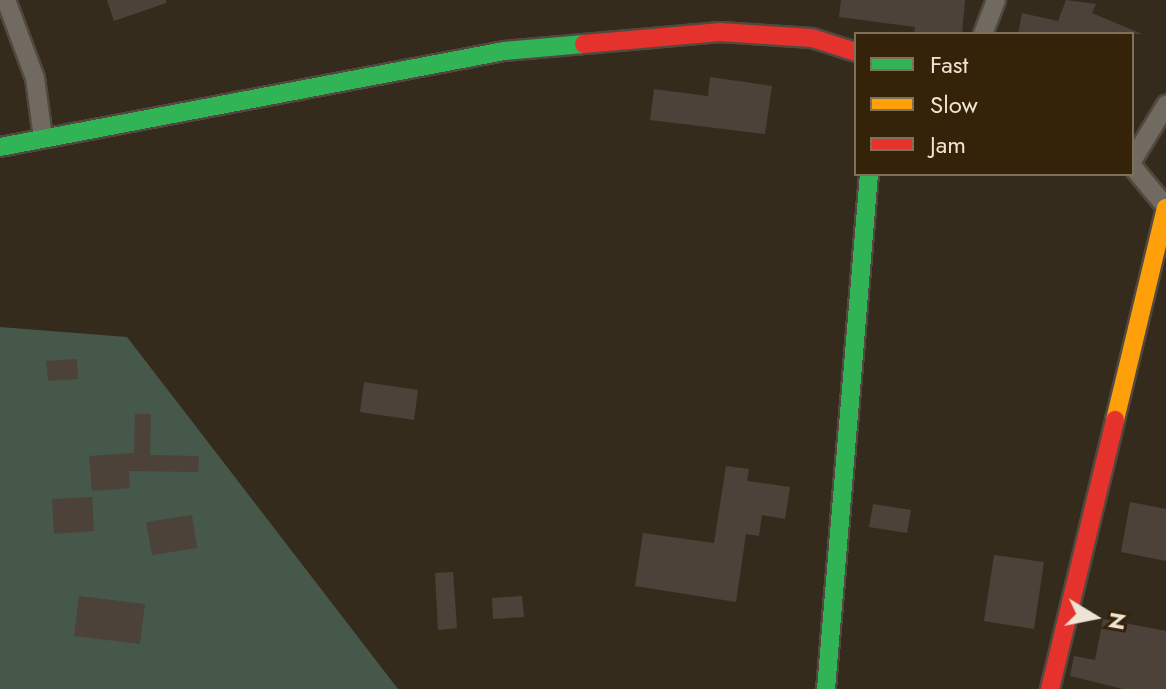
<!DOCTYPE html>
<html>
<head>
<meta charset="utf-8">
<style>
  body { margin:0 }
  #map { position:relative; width:1166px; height:689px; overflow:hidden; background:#352b1d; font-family:Jost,sans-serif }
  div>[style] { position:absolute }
  .green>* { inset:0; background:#465849 }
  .building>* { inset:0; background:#4c4239 }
  .roads { filter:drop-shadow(2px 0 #52493e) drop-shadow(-2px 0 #52493e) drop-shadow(0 2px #52493e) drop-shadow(0 -2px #52493e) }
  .street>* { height:18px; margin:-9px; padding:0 9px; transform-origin:9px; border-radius:9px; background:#716a60 }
  .fast>* { height:18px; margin:-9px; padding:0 9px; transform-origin:9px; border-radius:9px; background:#30b455 }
  .slow>* { height:18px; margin:-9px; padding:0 9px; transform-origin:9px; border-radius:9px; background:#ff9f0a }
  .jam>* { height:18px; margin:-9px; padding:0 9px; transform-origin:9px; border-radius:9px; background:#e5322d }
  span { translate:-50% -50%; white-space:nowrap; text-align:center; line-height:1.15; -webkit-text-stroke:6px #342309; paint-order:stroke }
  .legend { position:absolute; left:854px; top:32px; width:280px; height:144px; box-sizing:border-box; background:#342309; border:2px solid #7f705a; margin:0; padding:10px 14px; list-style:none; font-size:24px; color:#efe3d4 }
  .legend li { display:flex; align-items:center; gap:16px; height:40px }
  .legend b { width:40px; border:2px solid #7f705a }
  .north { position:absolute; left:1054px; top:577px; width:80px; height:80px; -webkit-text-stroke:6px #342309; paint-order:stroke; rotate:100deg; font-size:22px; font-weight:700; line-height:32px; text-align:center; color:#efe3d4 }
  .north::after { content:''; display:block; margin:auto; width:28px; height:36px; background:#efe3d4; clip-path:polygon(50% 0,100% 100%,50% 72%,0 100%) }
</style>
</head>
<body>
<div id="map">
  <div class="green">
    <i style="clip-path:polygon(0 327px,127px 337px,398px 689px,0 689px)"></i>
  </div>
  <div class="building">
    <i style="clip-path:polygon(107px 0,166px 0,166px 3px,114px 21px)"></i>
    <i style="clip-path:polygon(841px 0,965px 0,962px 34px,914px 34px,915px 27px,839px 17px)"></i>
    <i style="clip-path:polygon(1066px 0,1096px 4px,1092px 13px,1142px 34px,1018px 34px,1022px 13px,1058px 21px)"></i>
    <i style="clip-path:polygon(710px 77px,772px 86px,765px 134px,650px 120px,654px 89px,708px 96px)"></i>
    <i style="clip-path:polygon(77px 359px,78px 379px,48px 381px,46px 361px)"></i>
    <i style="clip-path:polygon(364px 382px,418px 390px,414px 420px,360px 412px)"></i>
    <i style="clip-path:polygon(135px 414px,151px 414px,150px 455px,199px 456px,198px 472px,129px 471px,130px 488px,92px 491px,89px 456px,134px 453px)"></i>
    <i style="clip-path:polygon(726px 466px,749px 469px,747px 481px,790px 487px,785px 519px,762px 515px,759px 536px,746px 534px,736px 602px,635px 586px,643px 533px,714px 543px)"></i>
    <i style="clip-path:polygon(92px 497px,94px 531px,54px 534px,52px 499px)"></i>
    <i style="clip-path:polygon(1130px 502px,1166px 509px,1166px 561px,1121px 552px)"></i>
    <i style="clip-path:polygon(873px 504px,911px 510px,907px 533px,869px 527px)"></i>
    <i style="clip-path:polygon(192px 515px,197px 548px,152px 555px,146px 522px)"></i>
    <i style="clip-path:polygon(994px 555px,1044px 562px,1034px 629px,984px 621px)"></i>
    <i style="clip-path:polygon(453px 572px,457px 628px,438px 630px,435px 573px)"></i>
    <i style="clip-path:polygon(79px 596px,145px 604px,140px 644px,74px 636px)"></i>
    <i style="clip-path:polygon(522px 596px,524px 617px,493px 619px,492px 598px)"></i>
    <i style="clip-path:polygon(1103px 619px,1166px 631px,1166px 689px,1123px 689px,1070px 676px,1074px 656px,1095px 660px)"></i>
  </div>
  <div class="roads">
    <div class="street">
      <i style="left:6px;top:0;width:83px;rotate:69.6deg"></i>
      <i style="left:35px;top:78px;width:61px;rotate:82.4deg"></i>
      <i style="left:983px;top:34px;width:36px;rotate:-69deg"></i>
      <i style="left:1132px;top:161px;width:66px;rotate:-58.7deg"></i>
      <i style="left:1132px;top:166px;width:53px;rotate:50.3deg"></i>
    </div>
    <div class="fast">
      <i style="left:0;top:147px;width:513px;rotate:-10.78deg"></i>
      <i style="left:504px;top:51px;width:80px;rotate:-5deg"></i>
      <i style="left:826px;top:689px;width:517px;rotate:-85.23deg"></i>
    </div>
    <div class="slow">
      <i style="left:1115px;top:420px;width:218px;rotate:-76.5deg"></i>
    </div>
    <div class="jam">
      <i style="left:584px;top:44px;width:137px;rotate:-5deg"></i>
      <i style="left:720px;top:32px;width:92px;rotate:3.7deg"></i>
      <i style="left:812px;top:38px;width:46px;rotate:17.7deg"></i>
      <i style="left:1050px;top:689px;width:277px;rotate:-76.4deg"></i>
    </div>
  </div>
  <ul class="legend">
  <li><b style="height:10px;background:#30b455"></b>Fast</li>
  <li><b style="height:10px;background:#ff9f0a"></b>Slow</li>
  <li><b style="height:10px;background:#e5322d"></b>Jam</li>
  </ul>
  <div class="north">N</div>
</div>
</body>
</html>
